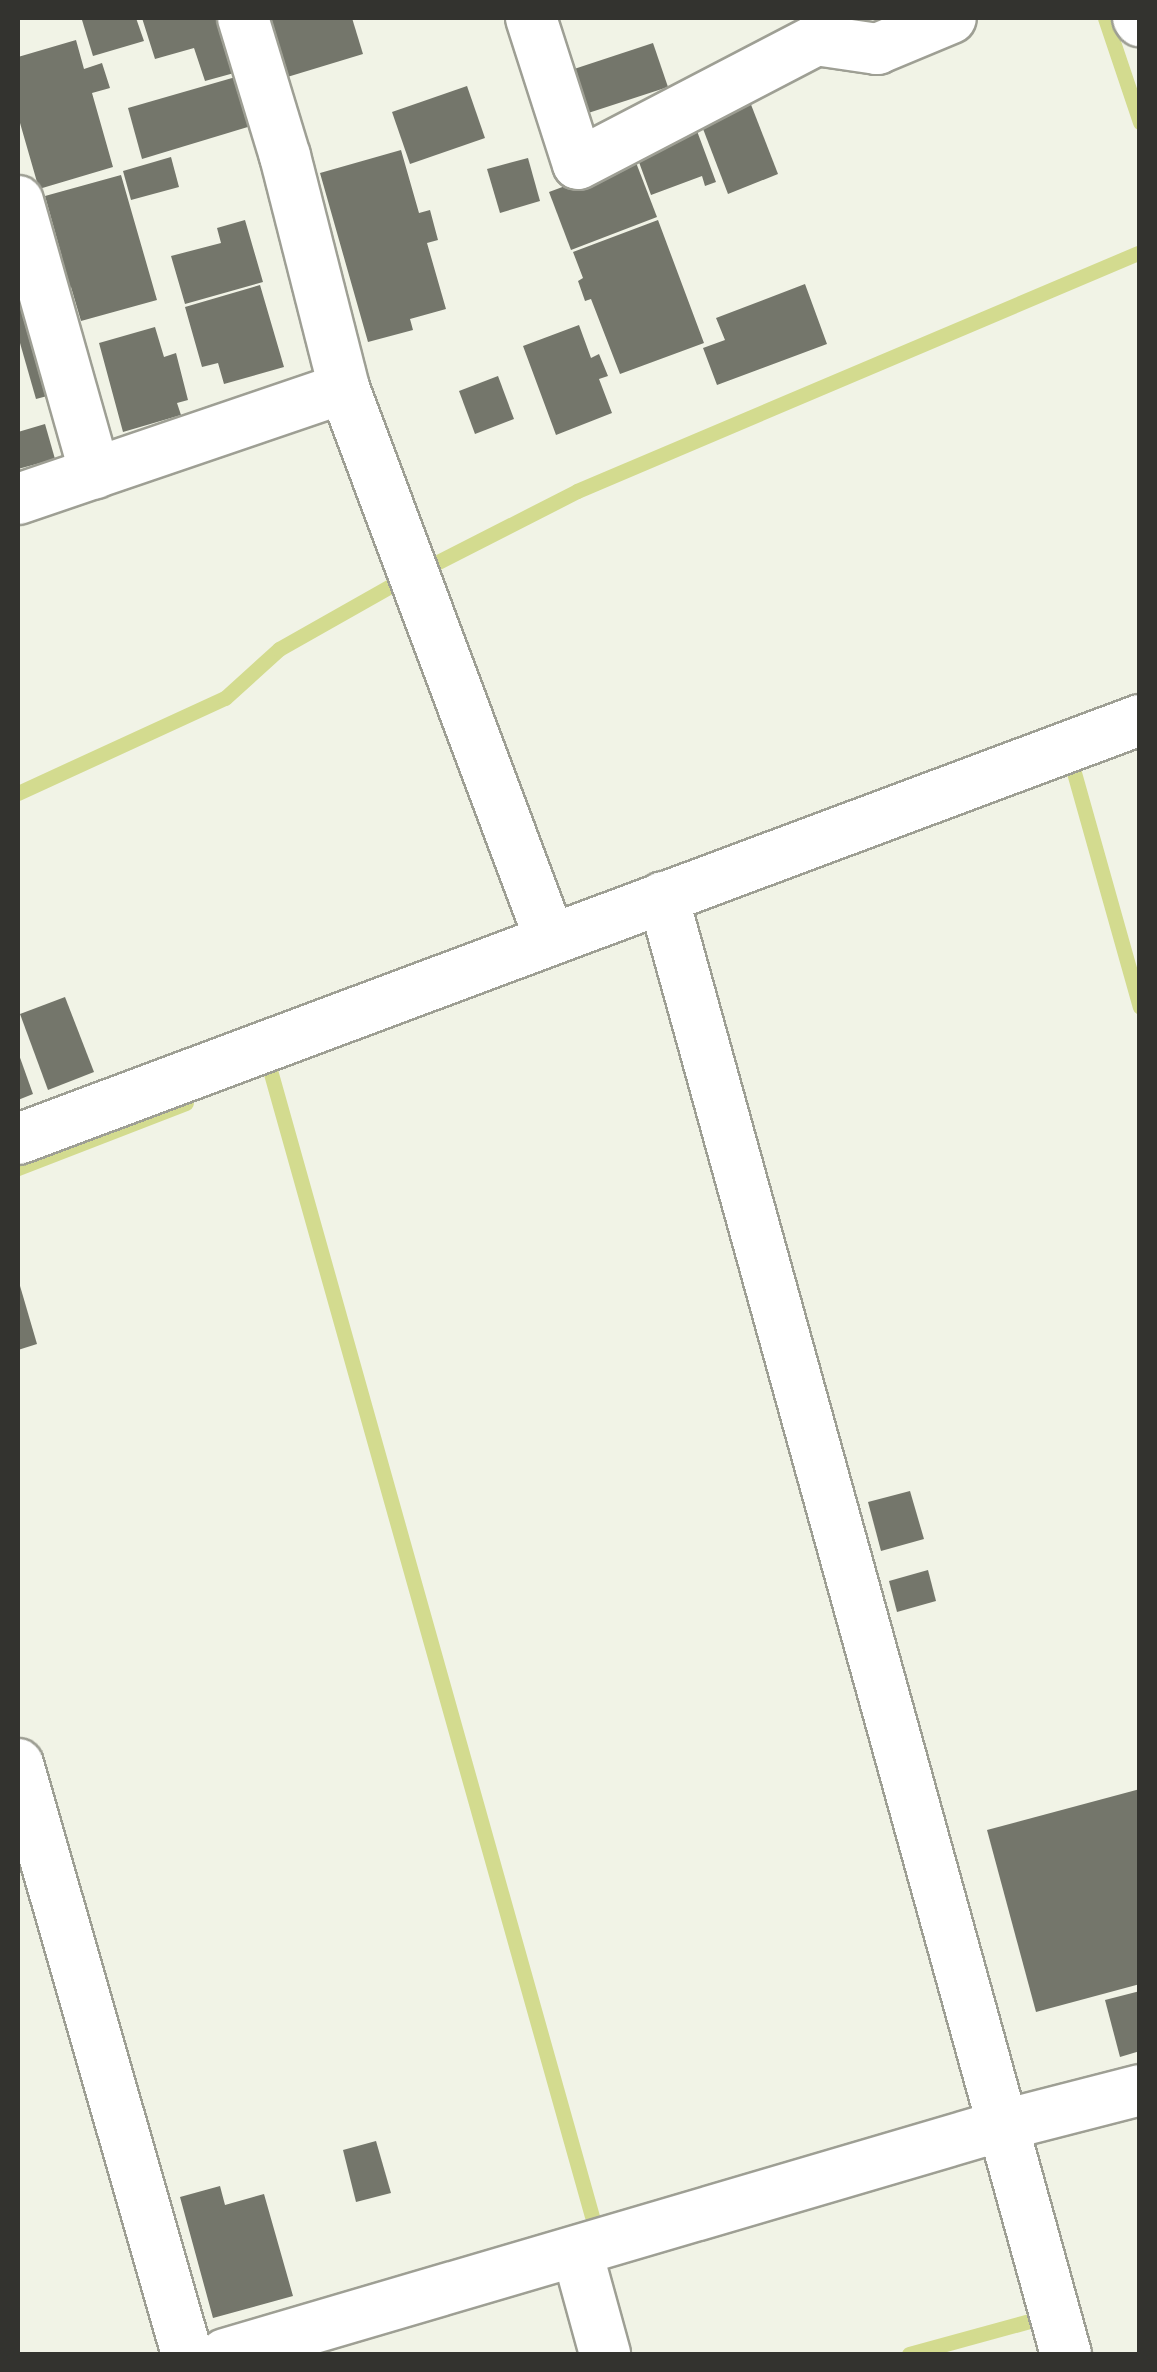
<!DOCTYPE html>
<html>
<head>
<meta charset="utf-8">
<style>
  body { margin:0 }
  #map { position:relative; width:1157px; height:2372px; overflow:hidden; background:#f1f3e6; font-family:Cabin,sans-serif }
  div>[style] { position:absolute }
  .stream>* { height:15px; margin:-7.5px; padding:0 7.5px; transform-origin:7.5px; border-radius:7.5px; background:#d3db8f }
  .building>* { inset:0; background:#74766b }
  .roads { filter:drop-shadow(2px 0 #9e9f94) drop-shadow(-2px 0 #9e9f94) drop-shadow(0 2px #9e9f94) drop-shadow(0 -2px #9e9f94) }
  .minor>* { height:50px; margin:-25px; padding:0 25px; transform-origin:25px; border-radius:25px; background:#fff }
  span { translate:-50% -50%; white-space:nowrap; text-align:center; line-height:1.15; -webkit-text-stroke:10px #fff; paint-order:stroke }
  .frame { position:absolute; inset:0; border:20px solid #33332f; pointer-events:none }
</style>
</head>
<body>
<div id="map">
  <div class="stream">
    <i style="left:1105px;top:18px;width:110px;rotate:71.4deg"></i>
    <i style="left:434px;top:564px;width:161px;rotate:-27deg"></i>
    <i style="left:577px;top:491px;width:609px;rotate:-22.99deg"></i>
    <i style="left:1073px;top:769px;width:247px;rotate:74.3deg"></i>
    <i style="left:18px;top:793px;width:228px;rotate:-24.7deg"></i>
    <i style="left:225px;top:698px;width:73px;rotate:-42.2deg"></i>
    <i style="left:279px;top:649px;width:130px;rotate:-29.5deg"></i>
    <i style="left:270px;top:1070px;width:1190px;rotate:74.31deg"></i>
    <i style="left:18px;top:1168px;width:180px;rotate:-21.2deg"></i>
    <i style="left:909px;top:2354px;width:125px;rotate:-15.3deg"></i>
  </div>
  <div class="building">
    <i style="clip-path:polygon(89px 18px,136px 18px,144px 41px,93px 56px,82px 20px)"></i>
    <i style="clip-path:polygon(142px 18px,230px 18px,245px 70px,205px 81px,194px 48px,155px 59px)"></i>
    <i style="clip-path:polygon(265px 18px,352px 18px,363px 54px,284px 78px)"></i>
    <i style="clip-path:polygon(76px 40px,84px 69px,102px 63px,110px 88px,92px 93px,113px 167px,39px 189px,18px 116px,18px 57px)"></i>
    <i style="clip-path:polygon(653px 43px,668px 87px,579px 116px,565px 72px)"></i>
    <i style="clip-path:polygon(246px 74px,261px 123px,142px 159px,128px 108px)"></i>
    <i style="clip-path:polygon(467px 86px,485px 138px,410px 164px,392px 112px)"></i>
    <i style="clip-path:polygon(750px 102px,778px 174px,728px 194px,700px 121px)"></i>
    <i style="clip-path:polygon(697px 131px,716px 182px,705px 186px,702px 176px,651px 195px,636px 154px)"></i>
    <i style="clip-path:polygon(401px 150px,419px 213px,430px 210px,438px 240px,427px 243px,446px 309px,410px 319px,413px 330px,368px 342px,320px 173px)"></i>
    <i style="clip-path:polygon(171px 157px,179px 187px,131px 200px,123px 171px)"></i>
    <i style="clip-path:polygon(528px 158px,540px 201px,500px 213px,487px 169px)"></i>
    <i style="clip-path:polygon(635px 160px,657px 217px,571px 250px,549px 192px)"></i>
    <i style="clip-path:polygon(121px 175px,157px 300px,81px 321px,71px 287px,64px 289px,55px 259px,62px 257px,45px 196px)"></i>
    <i style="clip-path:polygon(245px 220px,263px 282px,185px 304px,171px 256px,221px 243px,217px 228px)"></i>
    <i style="clip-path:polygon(658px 220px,704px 343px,620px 374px,591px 299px,585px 301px,578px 281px,583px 278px,573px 252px)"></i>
    <i style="clip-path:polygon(805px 284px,827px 344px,717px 385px,703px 348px,725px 340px,716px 318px)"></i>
    <i style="clip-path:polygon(260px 285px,284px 367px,224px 384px,218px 363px,202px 367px,185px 307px)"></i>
    <i style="clip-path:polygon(40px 302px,66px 391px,36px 399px,18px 336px,18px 308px)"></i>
    <i style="clip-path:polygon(579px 325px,591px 358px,599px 354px,608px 376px,599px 379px,612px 413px,556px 435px,523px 346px)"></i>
    <i style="clip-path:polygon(155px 327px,164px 357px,176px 353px,188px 400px,177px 403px,181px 415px,123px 432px,99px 343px)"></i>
    <i style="clip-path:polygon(498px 376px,514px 419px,475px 434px,459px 391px)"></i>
    <i style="clip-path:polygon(45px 424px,55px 459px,18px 469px,18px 432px)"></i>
    <i style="clip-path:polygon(65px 997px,94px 1072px,48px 1090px,20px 1014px)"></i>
    <i style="clip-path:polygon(18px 1052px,33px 1094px,18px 1100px)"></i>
    <i style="clip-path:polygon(18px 1279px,37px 1344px,18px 1350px)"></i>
    <i style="clip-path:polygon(910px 1491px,924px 1539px,881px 1551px,868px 1502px)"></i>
    <i style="clip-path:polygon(928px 1570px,936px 1601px,897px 1612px,889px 1581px)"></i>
    <i style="clip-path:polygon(1140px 1789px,1140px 1984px,1036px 2012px,987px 1830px)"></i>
    <i style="clip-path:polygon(1140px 1991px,1140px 2051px,1120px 2057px,1105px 2000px)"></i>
    <i style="clip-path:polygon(376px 2141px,391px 2193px,356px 2202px,343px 2150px)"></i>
    <i style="clip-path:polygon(220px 2186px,225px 2205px,264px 2194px,293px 2296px,213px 2318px,180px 2197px)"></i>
  </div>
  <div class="roads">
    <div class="minor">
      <i style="left:243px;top:18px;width:144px;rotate:73.1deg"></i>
      <i style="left:285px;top:156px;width:239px;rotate:75.7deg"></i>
      <i style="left:344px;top:388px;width:588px;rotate:69.5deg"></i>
      <i style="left:531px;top:18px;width:153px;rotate:72.2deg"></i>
      <i style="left:578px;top:164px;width:268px;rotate:-27.5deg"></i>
      <i style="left:816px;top:40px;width:62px;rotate:8.4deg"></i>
      <i style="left:877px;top:49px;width:80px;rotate:-22.7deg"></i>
      <i style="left:1138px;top:18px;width:4px;rotate:56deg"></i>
      <i style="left:18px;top:201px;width:283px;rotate:74.2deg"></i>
      <i style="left:18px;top:499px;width:344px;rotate:-18.8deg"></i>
      <i style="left:663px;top:897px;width:1512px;rotate:74.54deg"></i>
      <i style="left:18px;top:1139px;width:1198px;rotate:-20.48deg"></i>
      <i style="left:18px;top:1764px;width:614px;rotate:74.02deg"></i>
      <i style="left:577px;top:2252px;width:106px;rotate:74.6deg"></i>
      <i style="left:225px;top:2354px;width:812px;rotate:-16.38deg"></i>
      <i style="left:1004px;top:2125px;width:140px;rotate:-14.4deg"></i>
    </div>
  </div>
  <div class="frame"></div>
</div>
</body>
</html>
